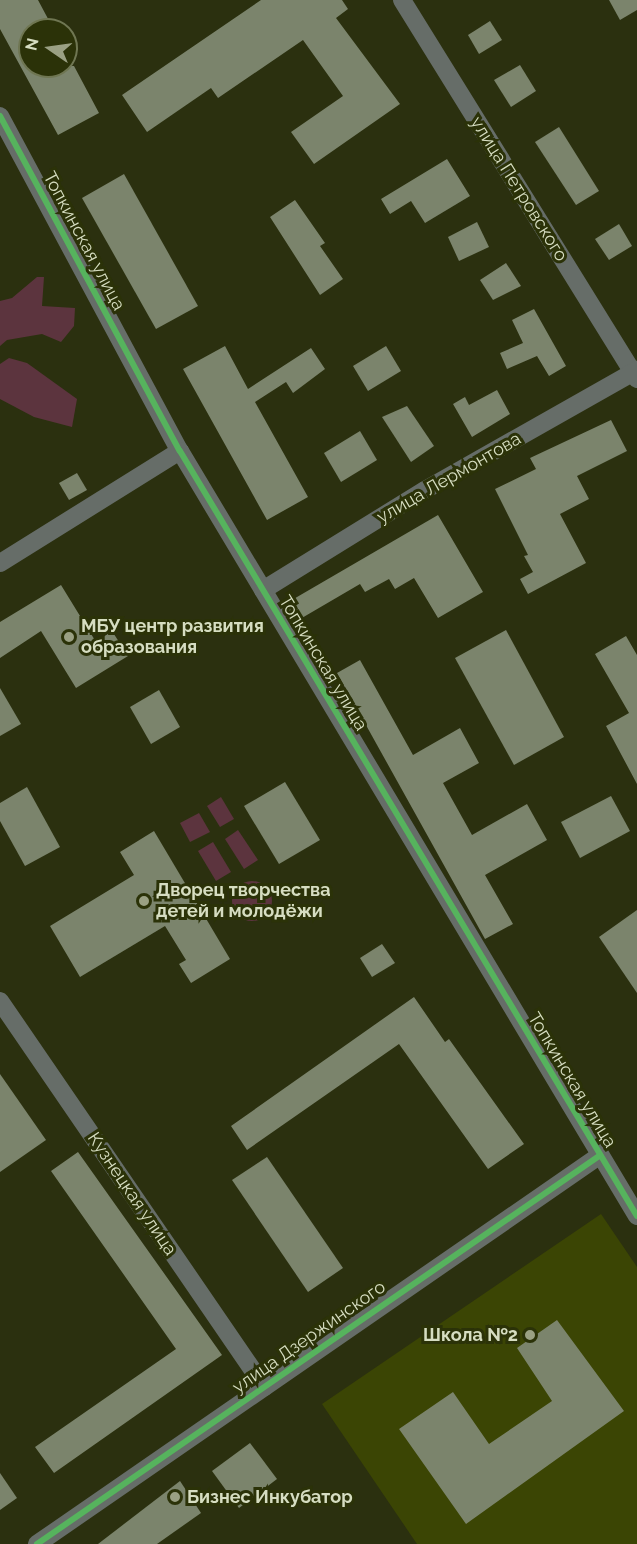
<!DOCTYPE html>
<html>
<head>
<meta charset="utf-8">
<style>
  body { margin:0 }
  #map { position:relative; width:637px; height:1544px; overflow:hidden; background:#2b300f; font-family:Raleway,sans-serif }
  div>[style] { position:absolute }
  .built>* { inset:0; background:#3b4504 }
  .green>* { inset:0; background:#5c343e }
  .round { border-radius:50% }
  .building>* { inset:0; background:#7b846c }
  .street>* { height:18px; margin:-9px; padding:0 9px; transform-origin:9px; border-radius:9px; background:#666d68 }
  .cycleway>* { height:6px; margin:-3px; padding:0 3px; transform-origin:3px; border-radius:3px; background:#56b35d }
  .dots>* { width:16px; height:16px; translate:-50% -50%; box-sizing:border-box; border:3px solid #2b3208; border-radius:50% }
  span { translate:-50% -50%; white-space:nowrap; text-align:center; line-height:1.15; -webkit-text-stroke:6px #2b3208; paint-order:stroke }
  .street-label { font-size:18px; color:#d6ddc1 }
  .poi-label { font-size:18px; color:#d6ddc1; font-weight:700 }
  .left { translate:0 -50%; text-align:left }
  .right { translate:-100% -50%; text-align:right }
  .north { position:absolute; left:18px; top:18px; width:60px; height:60px; box-sizing:border-box; background:#2b3208; border:2px solid #6f7652; border-radius:50%; rotate:283deg; font-size:16px; font-weight:700; line-height:24px; text-align:center; color:#d6ddc1 }
  .north::after { content:''; display:block; margin:auto; width:21px; height:27px; background:#9aa083; clip-path:polygon(50% 0,100% 100%,50% 72%,0 100%) }
</style>
</head>
<body>
<div id="map">
  <div class="built">
    <i style="clip-path:polygon(601px 1214px,637px 1267px,637px 1544px,417px 1544px,322px 1404px)"></i>
  </div>
  <div class="green">
    <i style="clip-path:polygon(37px 277px,44px 277px,42px 306px,75px 308px,74px 326px,61px 342px,42px 334px,7px 340px,0 346px,0 301px,12px 298px)"></i>
    <i style="clip-path:polygon(9px 358px,27px 363px,77px 399px,72px 427px,34px 417px,0 399px,0 364px)"></i>
    <i style="clip-path:polygon(221px 797px,234px 819px,220px 827px,207px 806px)"></i>
    <i style="clip-path:polygon(199px 813px,210px 832px,190px 842px,180px 823px)"></i>
    <i style="clip-path:polygon(238px 830px,258px 860px,244px 869px,225px 839px)"></i>
    <i style="clip-path:polygon(213px 842px,231px 872px,216px 881px,198px 851px)"></i>
    <i class="round" style="left:232px;top:881px;width:40px;height:40px"></i>
  </div>
  <div class="building">
    <i style="clip-path:polygon(0 0,38px 0,54px 30px,30px 30px,30px 66px,74px 66px,99px 113px,58px 135px,0 29px)"></i>
    <i style="clip-path:polygon(261px 0,342px 0,348px 9px,336px 18px,400px 104px,314px 164px,291px 132px,343px 96px,303px 40px,218px 98px,211px 88px,147px 132px,122px 95px)"></i>
    <i style="clip-path:polygon(609px 0,637px 0,637px 10px,620px 20px)"></i>
    <i style="clip-path:polygon(490px 21px,502px 40px,479px 54px,468px 35px)"></i>
    <i style="clip-path:polygon(520px 65px,536px 91px,511px 107px,494px 80px)"></i>
    <i style="clip-path:polygon(559px 127px,599px 191px,576px 205px,535px 142px)"></i>
    <i style="clip-path:polygon(447px 159px,470px 196px,425px 223px,411px 201px,390px 214px,381px 199px)"></i>
    <i style="clip-path:polygon(124px 174px,198px 306px,156px 329px,82px 198px)"></i>
    <i style="clip-path:polygon(295px 200px,325px 243px,320px 246px,343px 279px,320px 295px,270px 217px)"></i>
    <i style="clip-path:polygon(477px 222px,489px 247px,459px 261px,448px 237px)"></i>
    <i style="clip-path:polygon(619px 224px,632px 246px,609px 260px,595px 239px)"></i>
    <i style="clip-path:polygon(506px 263px,521px 286px,493px 300px,480px 280px)"></i>
    <i style="clip-path:polygon(534px 309px,566px 366px,549px 376px,537px 356px,507px 369px,500px 353px,523px 343px,512px 320px)"></i>
    <i style="clip-path:polygon(225px 346px,248px 389px,311px 348px,325px 369px,293px 393px,286px 382px,255px 402px,308px 497px,267px 520px,183px 369px)"></i>
    <i style="clip-path:polygon(386px 346px,401px 371px,368px 391px,353px 366px)"></i>
    <i style="clip-path:polygon(497px 390px,510px 414px,472px 437px,453px 404px,465px 397px,469px 405px)"></i>
    <i style="clip-path:polygon(407px 406px,434px 446px,411px 462px,382px 417px)"></i>
    <i style="clip-path:polygon(611px 420px,627px 451px,577px 476px,589px 499px,560px 514px,586px 563px,528px 594px,520px 579px,533px 572px,524px 556px,528px 555px,495px 489px,536px 469px,530px 458px)"></i>
    <i style="clip-path:polygon(360px 431px,377px 460px,341px 482px,324px 453px)"></i>
    <i style="clip-path:polygon(77px 473px,87px 490px,69px 500px,59px 483px)"></i>
    <i style="clip-path:polygon(438px 515px,483px 592px,438px 618px,414px 578px,395px 589px,389px 579px,365px 592px,360px 584px,295px 622px,285px 604px)"></i>
    <i style="clip-path:polygon(61px 585px,96px 642px,112px 631px,128px 656px,76px 688px,41px 631px,0 658px,0 622px)"></i>
    <i style="clip-path:polygon(506px 630px,564px 737px,514px 765px,455px 658px)"></i>
    <i style="clip-path:polygon(626px 636px,637px 655px,637px 784px,606px 726px,629px 713px,595px 654px)"></i>
    <i style="clip-path:polygon(360px 660px,413px 755px,460px 728px,479px 763px,443px 783px,472px 835px,527px 804px,547px 840px,485px 875px,513px 924px,485px 939px,337px 673px)"></i>
    <i style="clip-path:polygon(0 688px,21px 724px,0 736px)"></i>
    <i style="clip-path:polygon(159px 690px,180px 727px,151px 744px,130px 707px)"></i>
    <i style="clip-path:polygon(285px 782px,320px 840px,279px 864px,244px 806px)"></i>
    <i style="clip-path:polygon(27px 787px,60px 847px,25px 866px,0 821px,0 803px)"></i>
    <i style="clip-path:polygon(611px 796px,630px 831px,580px 858px,561px 822px)"></i>
    <i style="clip-path:polygon(154px 831px,230px 959px,191px 983px,179px 964px,186px 960px,165px 926px,80px 977px,50px 926px,134px 875px,120px 852px)"></i>
    <i style="clip-path:polygon(637px 910px,637px 993px,599px 937px)"></i>
    <i style="clip-path:polygon(382px 944px,395px 963px,372px 977px,360px 958px)"></i>
    <i style="clip-path:polygon(414px 997px,445px 1042px,449px 1039px,524px 1144px,488px 1169px,399px 1044px,247px 1150px,231px 1126px)"></i>
    <i style="clip-path:polygon(0 1074px,46px 1140px,0 1172px)"></i>
    <i style="clip-path:polygon(78px 1152px,222px 1355px,54px 1473px,35px 1447px,176px 1349px,51px 1171px)"></i>
    <i style="clip-path:polygon(267px 1157px,343px 1268px,308px 1292px,232px 1180px)"></i>
    <i style="clip-path:polygon(557px 1320px,624px 1411px,466px 1524px,399px 1429px,453px 1392px,489px 1444px,552px 1401px,517px 1348px)"></i>
    <i style="clip-path:polygon(250px 1443px,277px 1479px,239px 1508px,212px 1471px)"></i>
    <i style="clip-path:polygon(0 1473px,17px 1498px,0 1510px)"></i>
    <i style="clip-path:polygon(180px 1481px,201px 1513px,157px 1544px,98px 1544px)"></i>
  </div>
  <div class="street">
    <i style="left:402px;top:0;width:446px;rotate:58.2deg"></i>
    <i style="left:0;top:116px;width:380px;rotate:61.8deg"></i>
    <i style="left:180px;top:451px;width:891px;rotate:59.15deg"></i>
    <i style="left:0;top:563px;width:212px;rotate:-31.9deg"></i>
    <i style="left:263px;top:590px;width:190px;rotate:-31.7deg"></i>
    <i style="left:425px;top:490px;width:244px;rotate:-29.5deg"></i>
    <i style="left:0;top:1001px;width:468px;rotate:55.6deg"></i>
    <i style="left:37px;top:1544px;width:683px;rotate:-34.62deg"></i>
  </div>
  <div class="cycleway">
    <i style="left:0;top:116px;width:380px;rotate:61.8deg"></i>
    <i style="left:180px;top:451px;width:891px;rotate:59.15deg"></i>
    <i style="left:37px;top:1544px;width:683px;rotate:-34.62deg"></i>
  </div>
  <div class="dots">
    <i style="left:69px;top:637px;background:#9aa083"></i>
    <i style="left:144px;top:901px;background:#9aa083"></i>
    <i style="left:530px;top:1335px;background:#9aa083"></i>
    <i style="left:175px;top:1497px;background:#9aa083"></i>
  </div>
  <div class="street-label">
    <span style="left:519px;top:189px;rotate:58deg">улица Петровского</span>
    <span style="left:84px;top:241px;rotate:62deg">Топкинская улица</span>
    <span style="left:449px;top:478px;rotate:-30deg">улица Лермонтова</span>
    <span style="left:323px;top:663px;rotate:59deg">Топкинская улица</span>
    <span style="left:572px;top:1080px;rotate:59deg">Топкинская улица</span>
    <span style="left:132px;top:1194px;rotate:56deg">Кузнецкая улица</span>
    <span style="left:309px;top:1337px;rotate:-35deg">улица Дзержинского</span>
  </div>
  <div class="poi-label">
    <span class="left" style="left:81px;top:637px">МБУ центр развития<br>образования</span>
    <span class="left" style="left:156px;top:901px">Дворец творчества<br>детей и молодёжи</span>
    <span class="right" style="left:518px;top:1335px">Школа №2</span>
    <span class="left" style="left:187px;top:1497px">Бизнес Инкубатор</span>
  </div>
  <div class="north">N</div>
</div>
</body>
</html>
